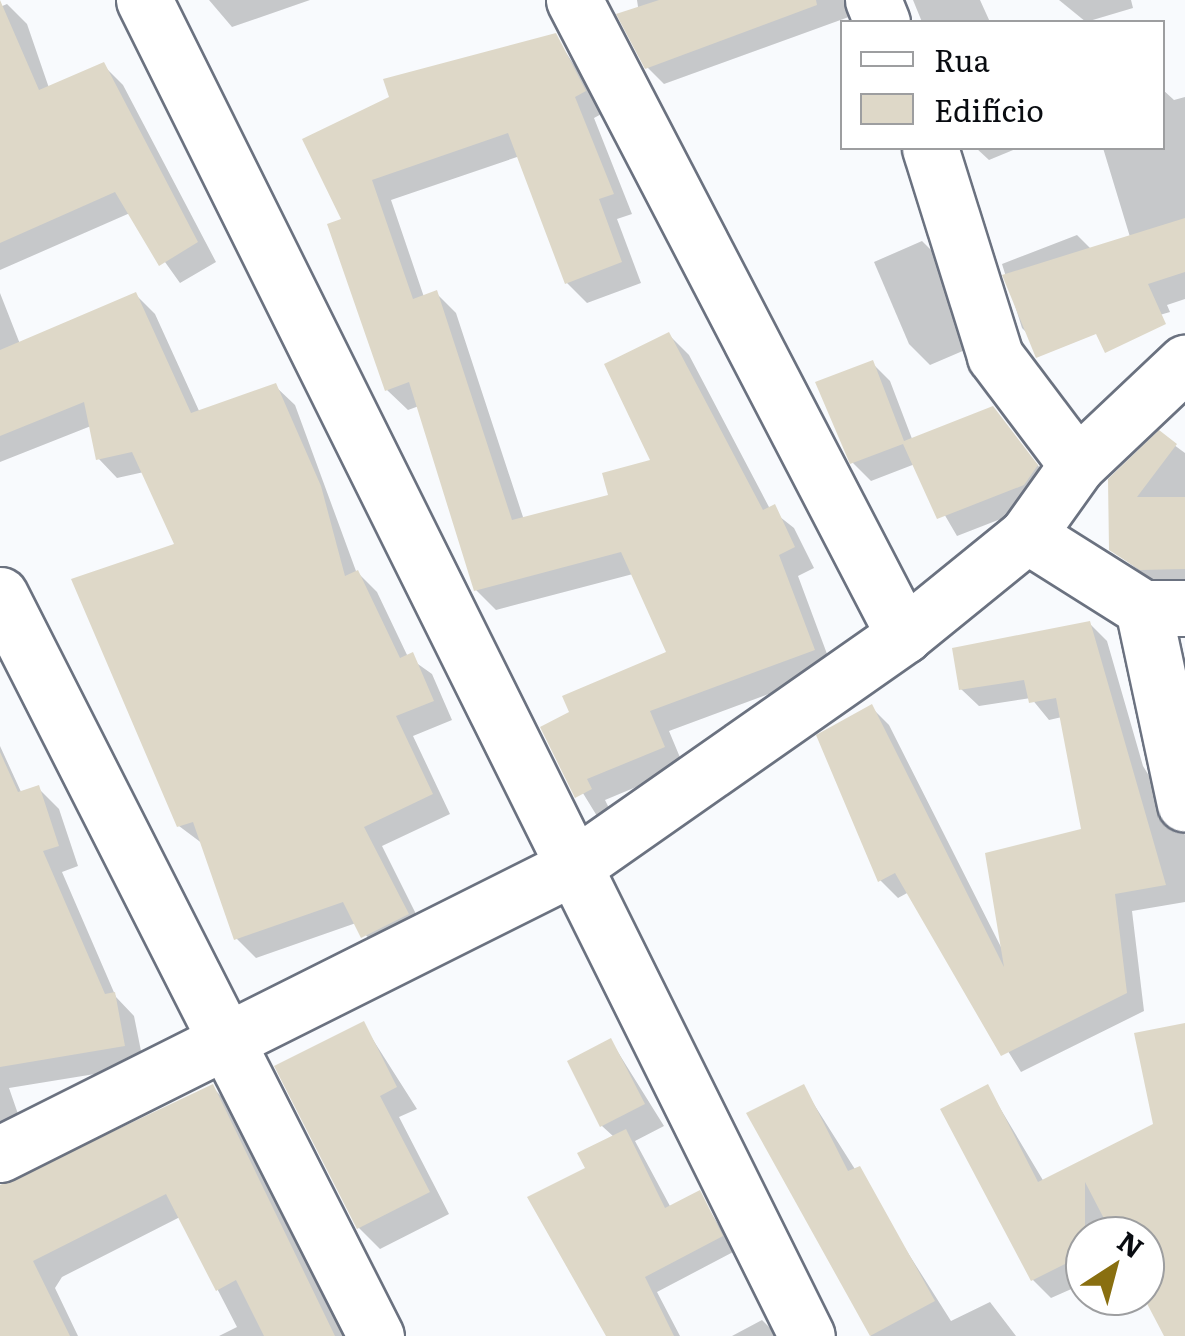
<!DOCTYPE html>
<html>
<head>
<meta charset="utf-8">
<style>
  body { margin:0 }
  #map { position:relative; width:1185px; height:1336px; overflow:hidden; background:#f8fafd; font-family:Literata,serif }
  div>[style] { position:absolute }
  .shadow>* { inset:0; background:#0003 }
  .building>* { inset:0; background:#ded8c8 }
  .roads { filter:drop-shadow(2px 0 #6b7280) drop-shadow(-2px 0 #6b7280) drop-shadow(0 2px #6b7280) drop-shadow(0 -2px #6b7280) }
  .street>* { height:55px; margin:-27.5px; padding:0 27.5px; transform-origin:27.5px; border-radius:27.5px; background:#fff }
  span { translate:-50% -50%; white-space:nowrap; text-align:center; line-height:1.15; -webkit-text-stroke:10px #fff; paint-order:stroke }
  .legend { position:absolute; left:840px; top:20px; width:325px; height:130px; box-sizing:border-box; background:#fff; border:2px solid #9d9ea0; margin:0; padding:12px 18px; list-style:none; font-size:30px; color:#090c11 }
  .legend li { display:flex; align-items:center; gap:20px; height:50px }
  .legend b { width:50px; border:2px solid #9d9ea0 }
  .north { position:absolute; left:1065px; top:1216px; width:100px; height:100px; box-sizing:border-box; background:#fff; border:2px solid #9d9ea0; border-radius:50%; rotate:36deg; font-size:28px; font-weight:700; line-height:40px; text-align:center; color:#090c11 }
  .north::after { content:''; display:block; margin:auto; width:35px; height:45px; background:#896f10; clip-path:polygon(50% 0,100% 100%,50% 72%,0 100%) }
</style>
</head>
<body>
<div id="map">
  <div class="shadow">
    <i style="clip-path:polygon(209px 0,310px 0,232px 27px)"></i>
    <i style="clip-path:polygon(637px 0,850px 0,857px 14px,664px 84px,647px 67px)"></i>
    <i style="clip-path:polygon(913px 0,980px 0,990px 22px,922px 22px)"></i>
    <i style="clip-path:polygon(1131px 0,1133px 8px,1086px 22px,1059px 0)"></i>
    <i style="clip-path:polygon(7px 4px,27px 24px,49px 88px,103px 65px,123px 85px,216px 262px,180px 283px,130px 213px,0 270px,0 7px)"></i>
    <i style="clip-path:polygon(555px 36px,605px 112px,594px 118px,632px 214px,617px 219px,641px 283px,587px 303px,567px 283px,520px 156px,391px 200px,424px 297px,436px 293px,456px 313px,524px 520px,611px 496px,653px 462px,669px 335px,689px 355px,770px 509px,794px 528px,814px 568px,798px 576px,833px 670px,669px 731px,684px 767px,605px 800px,610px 810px,597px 816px,543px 728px,670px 654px,633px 574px,496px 610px,476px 590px,419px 406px,408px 410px,387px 390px,344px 221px,306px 140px)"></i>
    <i style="clip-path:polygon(1162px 89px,1174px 100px,1185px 97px,1185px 299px,1167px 305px,1170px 312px,1043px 349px,1022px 328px,1002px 264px,1077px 235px,1093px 251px,1130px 237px,1103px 148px,1162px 148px)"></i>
    <i style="clip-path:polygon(976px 148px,1018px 148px,989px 160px)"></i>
    <i style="clip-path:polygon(922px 241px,943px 262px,972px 347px,930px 365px,909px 344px,874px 262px)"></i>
    <i style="clip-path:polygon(0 293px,20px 344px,136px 295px,155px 314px,200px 413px,275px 386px,295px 405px,356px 571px,377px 592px,408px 657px,432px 674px,452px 720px,413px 736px,450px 814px,382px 846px,426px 934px,383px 956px,356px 923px,256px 958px,236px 938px,203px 844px,179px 826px,177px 546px,144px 472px,117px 478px,98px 458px,91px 426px,0 462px)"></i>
    <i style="clip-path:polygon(872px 363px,890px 381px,914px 444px,1008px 429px,1055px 486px,1042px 503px,957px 536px,915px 464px,871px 481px,853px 463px)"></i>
    <i style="clip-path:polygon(1159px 434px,1185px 453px,1185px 587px,1161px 587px,1111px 549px)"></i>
    <i style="clip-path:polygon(1089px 623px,1107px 641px,1143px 766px,1185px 835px,1185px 902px,1132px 911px,1144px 1011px,1021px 1072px,909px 892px,898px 898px,880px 880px,872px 708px,889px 725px,1003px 951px,1084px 831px,1062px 717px,1049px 720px,1031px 698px,979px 706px,961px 689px)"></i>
    <i style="clip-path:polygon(0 746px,22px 794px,38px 788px,59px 809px,78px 866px,62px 872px,116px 997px,134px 1016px,144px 1066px,9px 1088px,26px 1137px,0 1154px)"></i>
    <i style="clip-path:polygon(363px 1024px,417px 1109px,399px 1117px,449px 1214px,380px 1249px,359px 1228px)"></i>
    <i style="clip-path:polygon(1185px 1025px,1185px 1336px,1166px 1336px,1145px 1236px,1085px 1236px,1085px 1283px,1051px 1298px,1033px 1280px,988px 1088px,1044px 1182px,1156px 1125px)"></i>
    <i style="clip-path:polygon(611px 1041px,664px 1126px,635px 1141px,671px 1208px,699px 1194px,735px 1251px,657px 1292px,680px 1336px,607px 1336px,589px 1169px,614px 1137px,602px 1126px)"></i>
    <i style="clip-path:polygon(212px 1087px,233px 1108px,346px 1336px,219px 1336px,237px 1327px,180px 1217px,62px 1277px,55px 1288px,78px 1336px,0 1336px,0 1187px)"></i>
    <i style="clip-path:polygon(803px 1087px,951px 1321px,990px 1302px,1016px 1336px,871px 1336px,749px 1114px)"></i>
    <i style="clip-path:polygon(762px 1320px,778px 1336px,732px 1336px)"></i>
  </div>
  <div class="building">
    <i style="clip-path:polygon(0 0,39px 90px,104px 62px,198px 242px,159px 266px,115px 192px,0 243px)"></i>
    <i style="clip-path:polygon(659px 0,816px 0,817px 5px,645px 69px,616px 14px)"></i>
    <i style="clip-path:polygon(556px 33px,586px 91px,575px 97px,614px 194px,599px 199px,622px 262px,565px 284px,508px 133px,372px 180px,413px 299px,437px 290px,512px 520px,608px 495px,602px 473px,650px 460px,604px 364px,669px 332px,763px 510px,775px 504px,795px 547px,779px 555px,815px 650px,650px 711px,665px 747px,587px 779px,592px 789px,575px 798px,540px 727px,569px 712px,562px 696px,666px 652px,621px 552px,474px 591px,409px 382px,385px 391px,327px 224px,341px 219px,302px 139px,389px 97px,383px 79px)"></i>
    <i style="clip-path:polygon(1185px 218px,1185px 272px,1148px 284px,1166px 324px,1105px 353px,1096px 334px,1036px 358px,1002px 275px)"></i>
    <i style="clip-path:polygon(136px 292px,191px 413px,276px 383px,321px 486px,345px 576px,358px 570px,400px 658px,413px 652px,434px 701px,396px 716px,433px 794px,364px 827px,409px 914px,361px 938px,343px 902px,234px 940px,193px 822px,177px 827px,71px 579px,174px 544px,132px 452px,96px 460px,84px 402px,0 436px,0 350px)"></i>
    <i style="clip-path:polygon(873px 360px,904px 441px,993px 406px,1038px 465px,1024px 485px,937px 519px,903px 444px,850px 464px,815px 382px)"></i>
    <i style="clip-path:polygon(1159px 430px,1177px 444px,1137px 497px,1185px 497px,1185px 569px,1140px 570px,1109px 550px,1108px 479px)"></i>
    <i style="clip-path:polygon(1090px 621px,1166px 885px,1115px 894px,1127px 993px,1001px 1056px,895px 873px,878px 882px,816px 735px,872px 704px,1004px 967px,985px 853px,1081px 829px,1056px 698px,1029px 703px,1024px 680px,959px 690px,952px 648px)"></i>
    <i style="clip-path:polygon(0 752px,18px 792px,39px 785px,59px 846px,43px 851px,105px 994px,115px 992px,125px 1046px,0 1067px)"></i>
    <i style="clip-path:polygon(364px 1021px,397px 1087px,380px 1096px,430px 1192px,357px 1229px,274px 1066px)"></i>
    <i style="clip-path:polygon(1185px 1023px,1185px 1336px,1164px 1336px,1143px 1296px,1145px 1236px,1113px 1236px,1085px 1182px,1085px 1254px,1031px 1281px,940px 1109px,988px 1084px,1038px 1182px,1153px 1124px,1134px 1033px)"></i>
    <i style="clip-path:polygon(611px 1038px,645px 1104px,600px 1127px,567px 1061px)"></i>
    <i style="clip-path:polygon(213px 1084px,335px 1336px,264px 1336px,236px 1280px,216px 1291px,166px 1194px,33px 1261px,70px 1336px,0 1336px,0 1185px)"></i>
    <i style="clip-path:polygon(804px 1084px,848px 1171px,860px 1166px,935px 1301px,870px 1336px,746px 1113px)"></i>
    <i style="clip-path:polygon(626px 1129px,665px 1208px,700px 1190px,723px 1236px,645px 1277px,674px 1336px,606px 1336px,527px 1197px,585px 1168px,577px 1153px)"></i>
  </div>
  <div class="roads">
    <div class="street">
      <i style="left:144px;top:0;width:1491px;rotate:63.61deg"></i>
      <i style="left:574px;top:0;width:716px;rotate:62.54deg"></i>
      <i style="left:873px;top:0;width:24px;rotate:68deg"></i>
      <i style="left:930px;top:148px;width:218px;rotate:72.6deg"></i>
      <i style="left:995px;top:356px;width:136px;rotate:53deg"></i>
      <i style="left:1027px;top:535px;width:137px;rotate:32.2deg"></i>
      <i style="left:1143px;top:608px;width:42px"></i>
      <i style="left:0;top:595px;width:831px;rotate:63.1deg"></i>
      <i style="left:1143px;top:608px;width:200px;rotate:77.9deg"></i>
      <i style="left:0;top:1154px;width:641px;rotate:-26.61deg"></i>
      <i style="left:573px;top:867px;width:404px;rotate:-35deg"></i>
      <i style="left:904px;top:635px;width:159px;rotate:-39.1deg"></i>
      <i style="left:1027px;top:535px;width:86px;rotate:-54.5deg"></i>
      <i style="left:1077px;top:465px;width:149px;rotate:-43.4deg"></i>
    </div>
  </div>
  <ul class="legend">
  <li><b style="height:12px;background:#fff"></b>Rua</li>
  <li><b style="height:28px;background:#ded8c8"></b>Edifício</li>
  </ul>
  <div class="north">N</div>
</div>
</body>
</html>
